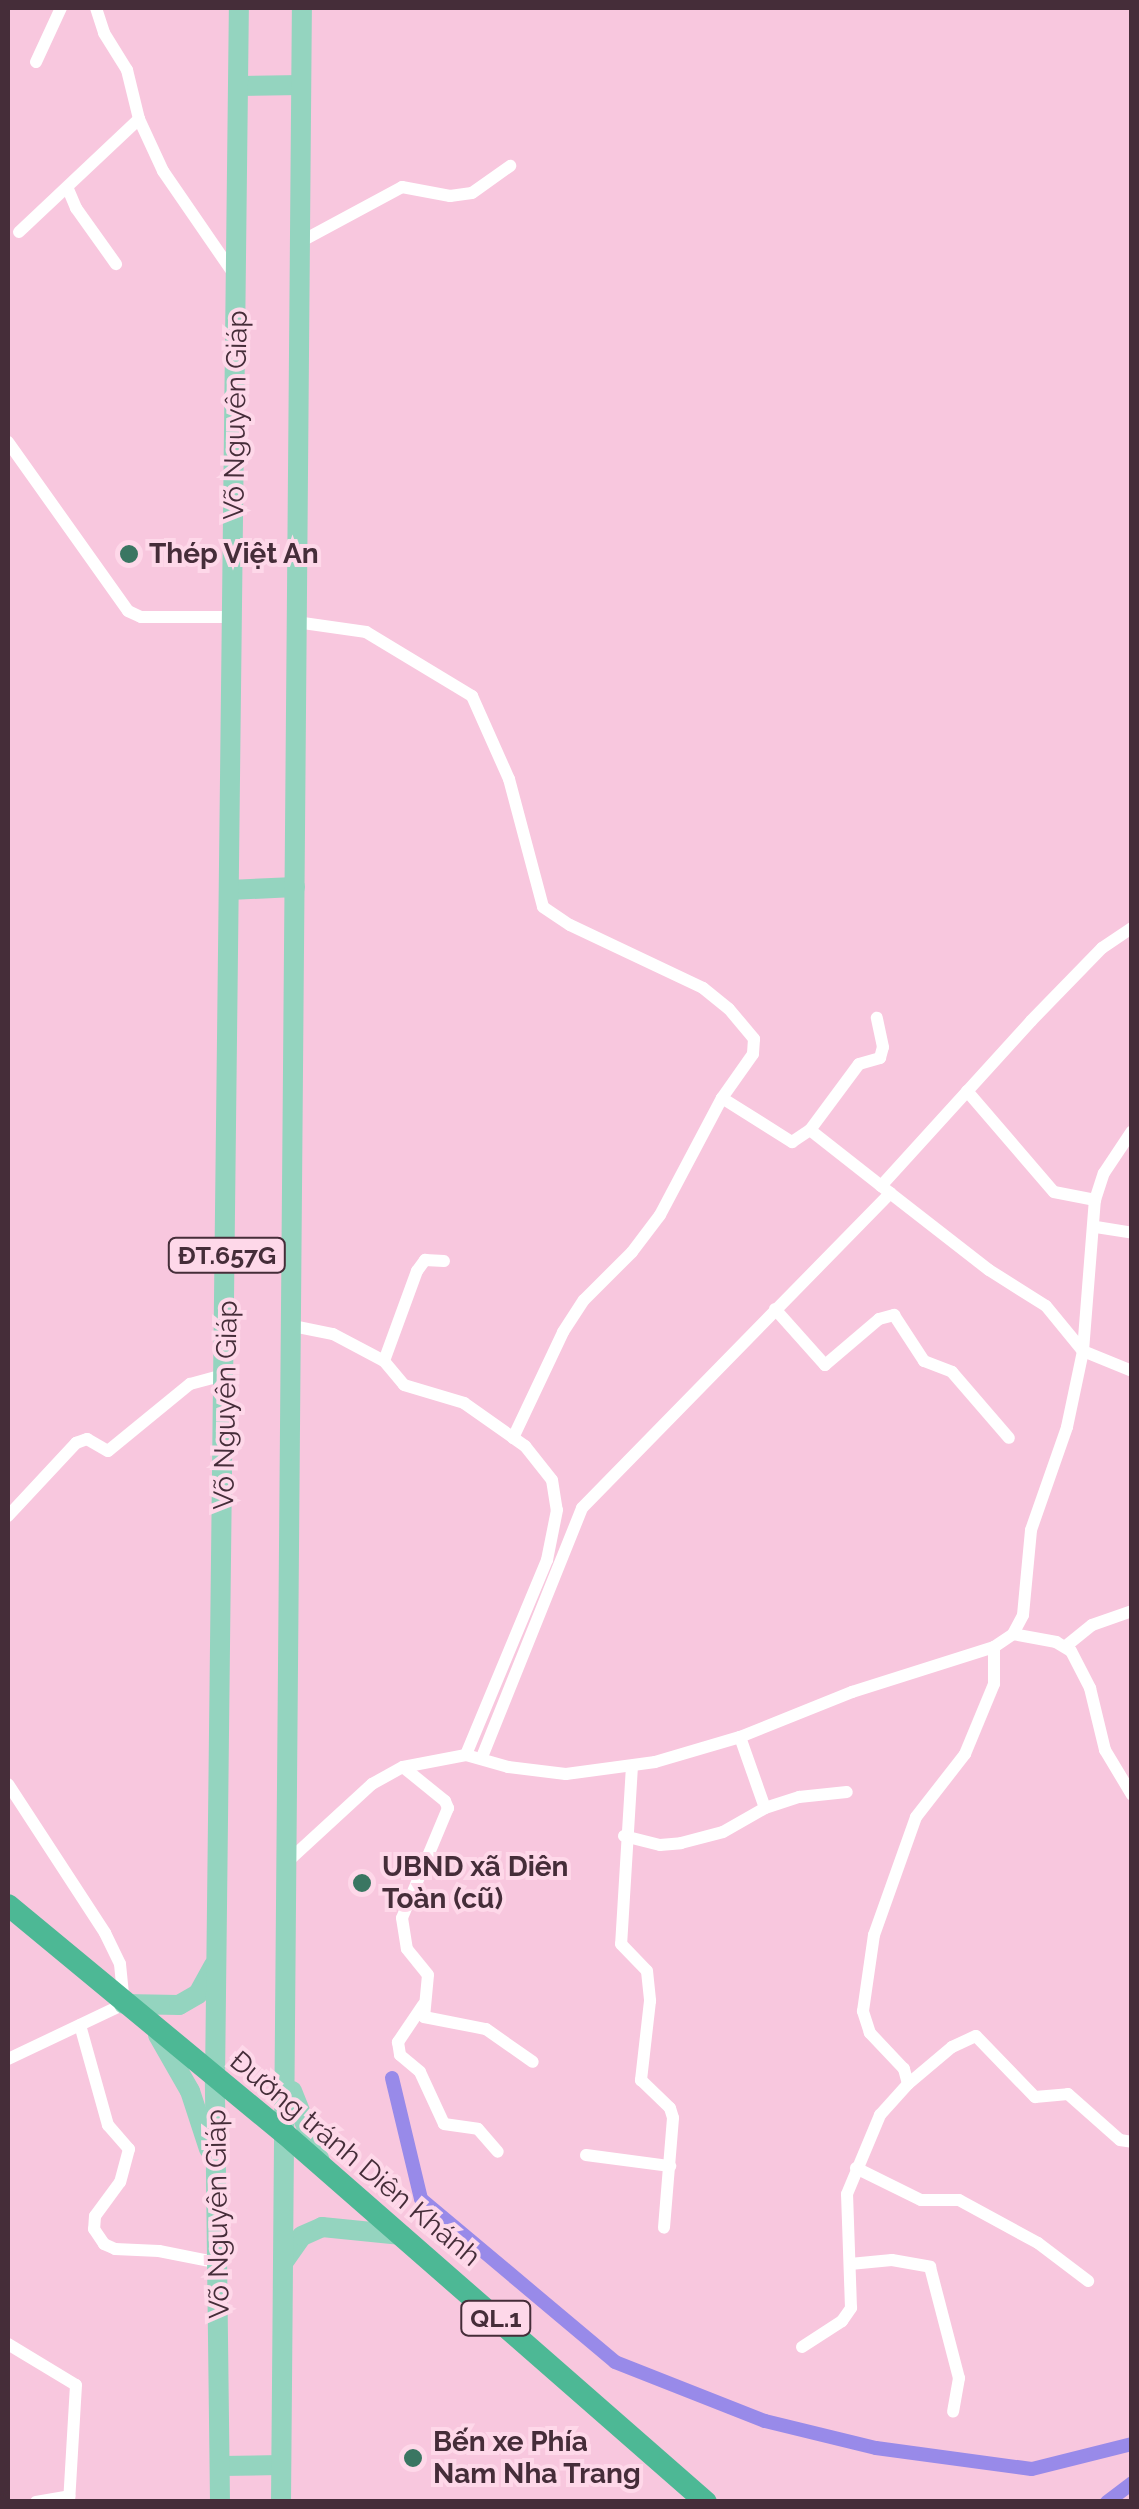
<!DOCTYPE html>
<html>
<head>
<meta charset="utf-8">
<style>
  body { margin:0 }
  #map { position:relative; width:1139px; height:2509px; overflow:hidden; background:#f8c7de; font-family:Raleway,sans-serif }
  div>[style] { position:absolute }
  .canal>* { height:14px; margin:-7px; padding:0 7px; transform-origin:7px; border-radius:7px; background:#988ae9 }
  .street>* { height:12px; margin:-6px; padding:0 6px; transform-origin:6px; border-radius:6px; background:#fff }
  .primary>* { height:20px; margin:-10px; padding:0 10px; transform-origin:10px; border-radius:10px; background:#94d4bf }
  .highway>* { height:22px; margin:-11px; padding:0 11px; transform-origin:11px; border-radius:11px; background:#4db895 }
  .dots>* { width:28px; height:28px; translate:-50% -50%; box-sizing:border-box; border:5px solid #fed8e9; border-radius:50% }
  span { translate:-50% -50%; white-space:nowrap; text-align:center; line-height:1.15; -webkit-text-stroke:8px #fed8e9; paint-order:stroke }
  .shield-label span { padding:2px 8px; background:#fed8e9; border:2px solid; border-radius:8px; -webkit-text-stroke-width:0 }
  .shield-label { font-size:25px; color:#452d39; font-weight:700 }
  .street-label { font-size:28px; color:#452d39 }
  .poi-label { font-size:28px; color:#452d39; font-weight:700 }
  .left { translate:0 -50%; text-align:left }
  .frame { position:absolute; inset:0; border:10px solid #452d39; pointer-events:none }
</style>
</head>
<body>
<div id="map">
  <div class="canal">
    <i style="left:392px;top:2078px;width:124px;rotate:76.5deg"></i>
    <i style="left:421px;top:2199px;width:253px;rotate:40deg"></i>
    <i style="left:615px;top:2362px;width:161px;rotate:21.5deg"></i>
    <i style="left:765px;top:2421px;width:114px;rotate:13.7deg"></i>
    <i style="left:876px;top:2448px;width:157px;rotate:7.7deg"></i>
    <i style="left:1032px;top:2469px;width:103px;rotate:-14deg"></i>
    <i style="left:1107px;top:2502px;width:31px;rotate:-37deg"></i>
  </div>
  <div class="street">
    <i style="left:96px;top:8px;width:26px;rotate:72deg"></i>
    <i style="left:104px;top:33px;width:44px;rotate:58.1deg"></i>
    <i style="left:127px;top:70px;width:50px;rotate:76.2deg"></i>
    <i style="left:139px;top:119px;width:57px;rotate:65.2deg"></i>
    <i style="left:163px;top:171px;width:124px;rotate:55.5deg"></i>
    <i style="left:36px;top:62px;width:60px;rotate:-65.2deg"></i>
    <i style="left:68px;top:189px;width:21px;rotate:67deg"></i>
    <i style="left:76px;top:208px;width:69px;rotate:54.5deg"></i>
    <i style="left:19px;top:232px;width:165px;rotate:-43.3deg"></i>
    <i style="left:300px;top:242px;width:116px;rotate:-28.3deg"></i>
    <i style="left:402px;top:187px;width:49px;rotate:10.6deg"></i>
    <i style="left:450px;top:196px;width:22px;rotate:-8deg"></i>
    <i style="left:472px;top:193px;width:47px;rotate:-35.4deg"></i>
    <i style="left:8px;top:442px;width:207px;rotate:54.6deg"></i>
    <i style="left:128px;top:611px;width:14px;rotate:25deg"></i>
    <i style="left:141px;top:617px;width:92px"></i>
    <i style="left:296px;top:622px;width:71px;rotate:8.1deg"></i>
    <i style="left:366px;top:632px;width:124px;rotate:31.1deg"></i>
    <i style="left:472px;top:696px;width:91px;rotate:66deg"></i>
    <i style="left:509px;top:779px;width:132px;rotate:75.1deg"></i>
    <i style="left:543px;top:907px;width:32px;rotate:34deg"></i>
    <i style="left:570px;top:925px;width:147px;rotate:25.3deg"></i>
    <i style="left:703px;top:988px;width:33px;rotate:39deg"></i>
    <i style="left:729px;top:1009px;width:39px;rotate:50deg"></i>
    <i style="left:754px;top:1039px;width:15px;rotate:94deg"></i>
    <i style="left:753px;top:1054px;width:54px;rotate:125.2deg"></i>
    <i style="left:967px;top:1091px;width:133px;rotate:49.3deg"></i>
    <i style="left:1054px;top:1192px;width:42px;rotate:11deg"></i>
    <i style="left:810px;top:1130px;width:82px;rotate:-53.4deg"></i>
    <i style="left:859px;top:1064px;width:22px;rotate:-16deg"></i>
    <i style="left:880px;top:1058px;width:11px;rotate:-75deg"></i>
    <i style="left:883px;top:1047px;width:30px;rotate:-102deg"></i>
    <i style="left:881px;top:1186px;width:223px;rotate:-47.7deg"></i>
    <i style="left:1031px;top:1021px;width:102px;rotate:-45.8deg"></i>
    <i style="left:1102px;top:948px;width:36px;rotate:-34deg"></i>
    <i style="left:1096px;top:1227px;width:36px;rotate:9deg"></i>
    <i style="left:775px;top:1309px;width:75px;rotate:48.2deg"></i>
    <i style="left:825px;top:1365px;width:71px;rotate:-40.4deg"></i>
    <i style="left:879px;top:1319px;width:16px;rotate:-15deg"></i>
    <i style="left:894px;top:1315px;width:55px;rotate:56.9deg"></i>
    <i style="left:924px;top:1361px;width:30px;rotate:21deg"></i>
    <i style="left:952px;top:1372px;width:87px;rotate:49.2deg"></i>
    <i style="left:288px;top:1325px;width:46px;rotate:11.3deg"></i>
    <i style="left:333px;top:1334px;width:58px;rotate:27.9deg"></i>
    <i style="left:384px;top:1361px;width:31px;rotate:50deg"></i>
    <i style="left:404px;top:1385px;width:63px;rotate:16.7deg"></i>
    <i style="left:464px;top:1403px;width:75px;rotate:35.2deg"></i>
    <i style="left:525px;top:1446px;width:43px;rotate:51.5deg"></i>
    <i style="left:552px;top:1480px;width:30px;rotate:81deg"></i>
    <i style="left:557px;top:1510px;width:51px;rotate:101.3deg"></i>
    <i style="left:547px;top:1560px;width:211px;rotate:112.6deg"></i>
    <i style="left:384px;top:1361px;width:96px;rotate:-69.9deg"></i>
    <i style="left:417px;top:1271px;width:14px;rotate:-54deg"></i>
    <i style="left:425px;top:1260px;width:19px;rotate:3deg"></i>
    <i style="left:513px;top:1438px;width:117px;rotate:-64.7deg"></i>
    <i style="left:563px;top:1332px;width:38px;rotate:-57deg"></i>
    <i style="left:584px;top:1300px;width:68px;rotate:-45deg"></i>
    <i style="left:632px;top:1252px;width:46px;rotate:-52.9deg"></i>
    <i style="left:660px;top:1215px;width:132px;rotate:-62.1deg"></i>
    <i style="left:722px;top:1098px;width:83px;rotate:32.2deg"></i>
    <i style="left:792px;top:1142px;width:22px;rotate:-34deg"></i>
    <i style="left:810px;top:1130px;width:102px;rotate:38.2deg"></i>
    <i style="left:8px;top:1516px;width:100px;rotate:-47deg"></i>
    <i style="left:76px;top:1443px;width:12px;rotate:-20deg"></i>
    <i style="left:87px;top:1439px;width:24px;rotate:30deg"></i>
    <i style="left:108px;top:1451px;width:106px;rotate:-39.3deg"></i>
    <i style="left:190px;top:1384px;width:38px;rotate:-15deg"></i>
    <i style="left:1013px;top:1634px;width:44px;rotate:10.5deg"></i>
    <i style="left:1056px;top:1642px;width:17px;rotate:31deg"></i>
    <i style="left:1071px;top:1651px;width:42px;rotate:62.8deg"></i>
    <i style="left:1090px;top:1688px;width:64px;rotate:76.4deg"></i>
    <i style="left:1105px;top:1750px;width:52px;rotate:59deg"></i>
    <i style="left:1066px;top:1646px;width:33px;rotate:-39deg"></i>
    <i style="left:1092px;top:1625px;width:42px;rotate:-19.3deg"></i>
    <i style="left:740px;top:1737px;width:75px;rotate:70.6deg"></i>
    <i style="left:482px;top:1757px;width:268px;rotate:-68.1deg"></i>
    <i style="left:582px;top:1508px;width:441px;rotate:-45.6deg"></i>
    <i style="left:890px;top:1193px;width:125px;rotate:37.9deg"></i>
    <i style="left:989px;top:1270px;width:67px;rotate:32.3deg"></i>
    <i style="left:1046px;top:1306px;width:58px;rotate:50.6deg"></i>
    <i style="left:1083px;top:1351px;width:53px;rotate:22.2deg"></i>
    <i style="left:632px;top:1766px;width:178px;rotate:93.5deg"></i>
    <i style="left:621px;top:1944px;width:37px;rotate:46deg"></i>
    <i style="left:647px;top:1971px;width:30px;rotate:84deg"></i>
    <i style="left:650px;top:2001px;width:80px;rotate:96.5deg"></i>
    <i style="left:641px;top:2080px;width:40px;rotate:44deg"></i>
    <i style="left:670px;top:2108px;width:10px;rotate:73deg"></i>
    <i style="left:673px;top:2118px;width:110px;rotate:94.7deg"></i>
    <i style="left:403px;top:1767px;width:54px;rotate:39deg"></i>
    <i style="left:445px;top:1801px;width:8px;rotate:67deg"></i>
    <i style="left:448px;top:1808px;width:119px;rotate:112.7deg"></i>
    <i style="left:402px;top:1918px;width:31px;rotate:81deg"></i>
    <i style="left:407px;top:1949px;width:33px;rotate:51deg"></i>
    <i style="left:428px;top:1975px;width:42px;rotate:95.4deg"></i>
    <i style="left:424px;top:2017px;width:63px;rotate:11deg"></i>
    <i style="left:486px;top:2029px;width:57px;rotate:35.1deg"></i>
    <i style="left:8px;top:1784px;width:178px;rotate:56.9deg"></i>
    <i style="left:105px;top:1933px;width:34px;rotate:64deg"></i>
    <i style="left:120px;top:1964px;width:40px;rotate:84.3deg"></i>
    <i style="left:124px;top:2004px;width:128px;rotate:154.6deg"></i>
    <i style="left:624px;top:1836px;width:37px;rotate:14deg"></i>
    <i style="left:660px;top:1845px;width:21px;rotate:-5deg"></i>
    <i style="left:681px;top:1843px;width:43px;rotate:-14.7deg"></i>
    <i style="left:723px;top:1832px;width:48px;rotate:-29.7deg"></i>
    <i style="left:765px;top:1808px;width:36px;rotate:-18deg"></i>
    <i style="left:799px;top:1797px;width:48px;rotate:-5.9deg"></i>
    <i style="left:286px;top:1863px;width:117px;rotate:-42.6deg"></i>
    <i style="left:372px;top:1784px;width:35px;rotate:-29deg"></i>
    <i style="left:403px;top:1767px;width:64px;rotate:-10.8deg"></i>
    <i style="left:466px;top:1755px;width:44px;rotate:15.9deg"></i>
    <i style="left:508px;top:1767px;width:58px;rotate:6.9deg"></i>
    <i style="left:566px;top:1774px;width:90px;rotate:-7.7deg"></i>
    <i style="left:655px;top:1762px;width:89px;rotate:-16.4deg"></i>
    <i style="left:740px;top:1737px;width:121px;rotate:-21.9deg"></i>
    <i style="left:852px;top:1692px;width:149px;rotate:-17.6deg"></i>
    <i style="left:994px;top:1647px;width:23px;rotate:-34deg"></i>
    <i style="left:1013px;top:1634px;width:21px;rotate:-62deg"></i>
    <i style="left:1023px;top:1615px;width:85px;rotate:-84.6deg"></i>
    <i style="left:1031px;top:1530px;width:109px;rotate:-70.7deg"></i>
    <i style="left:1067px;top:1427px;width:78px;rotate:-78.1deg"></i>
    <i style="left:1083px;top:1351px;width:151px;rotate:-85.5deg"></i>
    <i style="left:1095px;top:1200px;width:28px;rotate:-72deg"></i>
    <i style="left:1104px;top:1173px;width:50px;rotate:-56.3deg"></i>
    <i style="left:423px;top:2005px;width:45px;rotate:124deg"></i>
    <i style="left:398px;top:2042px;width:13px;rotate:81deg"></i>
    <i style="left:400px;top:2055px;width:26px;rotate:40deg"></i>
    <i style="left:420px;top:2072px;width:57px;rotate:65.2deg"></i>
    <i style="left:444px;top:2124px;width:34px;rotate:8deg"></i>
    <i style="left:478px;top:2129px;width:30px;rotate:49deg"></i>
    <i style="left:80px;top:2025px;width:104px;rotate:74.4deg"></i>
    <i style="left:108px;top:2125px;width:32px;rotate:49deg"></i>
    <i style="left:129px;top:2149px;width:34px;rotate:105deg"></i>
    <i style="left:120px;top:2182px;width:42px;rotate:126.3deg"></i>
    <i style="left:95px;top:2216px;width:13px;rotate:94deg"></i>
    <i style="left:94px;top:2229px;width:18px;rotate:56deg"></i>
    <i style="left:104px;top:2244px;width:12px;rotate:24deg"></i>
    <i style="left:115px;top:2249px;width:44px;rotate:2.6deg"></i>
    <i style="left:159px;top:2251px;width:61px;rotate:11.3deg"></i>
    <i style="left:908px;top:2084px;width:57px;rotate:-40.1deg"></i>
    <i style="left:952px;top:2047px;width:26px;rotate:-25deg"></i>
    <i style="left:976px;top:2036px;width:85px;rotate:46deg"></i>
    <i style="left:1035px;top:2097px;width:33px;rotate:-5deg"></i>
    <i style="left:1068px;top:2094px;width:69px;rotate:41.5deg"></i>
    <i style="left:1120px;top:2140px;width:12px;rotate:9deg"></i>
    <i style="left:586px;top:2155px;width:85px;rotate:7.5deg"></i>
    <i style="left:856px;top:2168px;width:72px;rotate:26.2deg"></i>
    <i style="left:921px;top:2200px;width:38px"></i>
    <i style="left:959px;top:2200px;width:90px;rotate:28.6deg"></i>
    <i style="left:1038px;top:2243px;width:63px;rotate:37.2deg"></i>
    <i style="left:850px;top:2264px;width:42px;rotate:-5.4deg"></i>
    <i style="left:892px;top:2260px;width:39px;rotate:10deg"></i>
    <i style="left:930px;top:2267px;width:115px;rotate:75.4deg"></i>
    <i style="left:959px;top:2378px;width:34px;rotate:100deg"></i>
    <i style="left:8px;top:2344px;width:79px;rotate:31.1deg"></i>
    <i style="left:76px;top:2385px;width:117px;rotate:93.4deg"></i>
    <i style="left:802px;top:2347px;width:48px;rotate:-33deg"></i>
    <i style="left:842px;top:2321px;width:16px;rotate:-55deg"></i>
    <i style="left:851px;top:2308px;width:114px;rotate:-92deg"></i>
    <i style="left:847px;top:2194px;width:86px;rotate:-67.3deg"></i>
    <i style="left:880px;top:2115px;width:42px;rotate:-47.9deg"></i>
    <i style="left:908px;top:2084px;width:16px;rotate:-105deg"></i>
    <i style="left:904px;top:2069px;width:50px;rotate:-133.4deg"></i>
    <i style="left:870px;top:2033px;width:23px;rotate:-108deg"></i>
    <i style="left:863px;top:2011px;width:77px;rotate:-81.8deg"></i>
    <i style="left:874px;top:1935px;width:125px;rotate:-70.4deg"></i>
    <i style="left:916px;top:1817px;width:80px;rotate:-52.1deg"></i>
    <i style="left:965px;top:1754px;width:76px;rotate:-67.5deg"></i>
    <i style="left:994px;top:1684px;width:37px;rotate:-90deg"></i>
    <i style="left:36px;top:2502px;width:34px;rotate:-10deg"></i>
  </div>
  <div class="primary">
    <i style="left:238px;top:86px;width:63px;rotate:-0.9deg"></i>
    <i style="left:229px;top:890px;width:66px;rotate:-2.6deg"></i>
    <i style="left:124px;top:2004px;width:55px;rotate:1deg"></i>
    <i style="left:179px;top:2005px;width:22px;rotate:-30deg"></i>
    <i style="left:198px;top:1994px;width:33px;rotate:-61deg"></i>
    <i style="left:158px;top:2035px;width:64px;rotate:60.3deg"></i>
    <i style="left:190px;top:2091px;width:61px;rotate:71.9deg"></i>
    <i style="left:292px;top:2091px;width:75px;rotate:68.2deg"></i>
    <i style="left:285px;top:2260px;width:29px;rotate:-55deg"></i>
    <i style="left:302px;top:2236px;width:22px;rotate:-24deg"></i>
    <i style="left:322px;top:2227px;width:80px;rotate:5.7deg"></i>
    <i style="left:221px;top:2466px;width:60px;rotate:-1deg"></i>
    <i style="left:220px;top:2502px;width:422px;rotate:-90.7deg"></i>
    <i style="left:215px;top:2080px;width:2072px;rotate:-89.34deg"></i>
    <i style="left:281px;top:2502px;width:2494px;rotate:-89.52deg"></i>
  </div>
  <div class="highway">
    <i style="left:8px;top:1905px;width:359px;rotate:39.6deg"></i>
    <i style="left:285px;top:2134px;width:559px;rotate:41.16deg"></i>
  </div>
  <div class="dots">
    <i style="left:129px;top:554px;background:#3a7662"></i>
    <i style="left:362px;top:1883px;background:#3a7662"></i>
    <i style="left:413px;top:2458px;background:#3a7662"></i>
  </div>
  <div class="shield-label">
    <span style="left:227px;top:1255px">ĐT.657G</span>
    <span style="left:496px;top:2318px">QL.1</span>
  </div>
  <div class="street-label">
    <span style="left:236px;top:415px;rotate:-89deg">Võ Nguyên Giáp</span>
    <span style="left:226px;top:1405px;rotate:-89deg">Võ Nguyên Giáp</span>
    <span style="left:355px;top:2159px;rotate:40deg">Đường tránh Diên Khánh</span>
    <span style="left:218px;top:2214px;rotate:-91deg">Võ Nguyên Giáp</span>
  </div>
  <div class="poi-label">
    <span class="left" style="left:149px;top:554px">Thép Việt An</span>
    <span class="left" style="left:382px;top:1883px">UBND xã Diên<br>Toàn (cũ)</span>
    <span class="left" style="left:433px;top:2458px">Bến xe Phía<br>Nam Nha Trang</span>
  </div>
  <div class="frame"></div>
</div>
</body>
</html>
